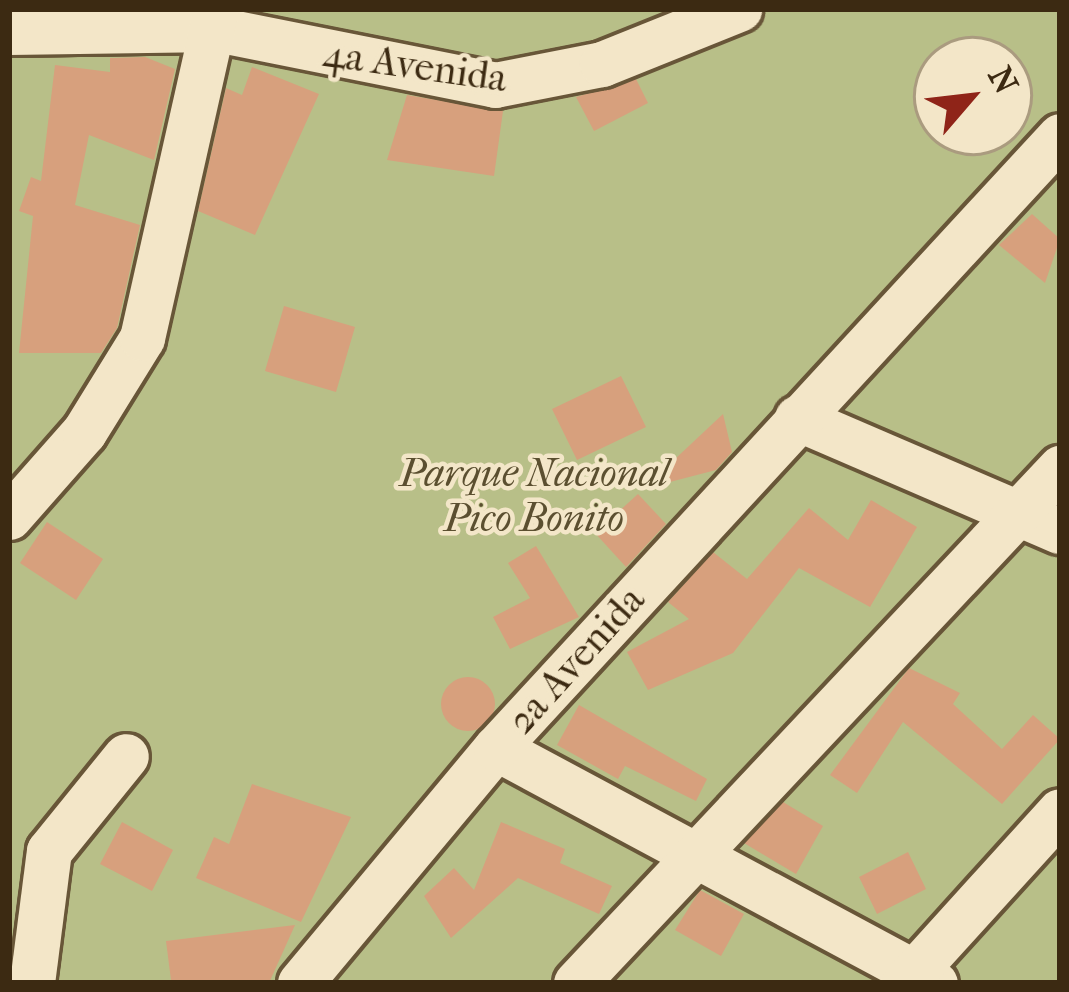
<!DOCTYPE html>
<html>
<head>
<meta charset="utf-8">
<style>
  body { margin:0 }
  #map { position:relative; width:1069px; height:992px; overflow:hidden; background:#ecd9aa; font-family:"IM FELL French Canon",serif }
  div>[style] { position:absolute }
  .green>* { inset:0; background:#b8bf88 }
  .building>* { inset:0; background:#d7a07d }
  .round { border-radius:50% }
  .roads { filter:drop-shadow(3px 0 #685638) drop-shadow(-3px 0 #685638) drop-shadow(0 3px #685638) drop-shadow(0 -3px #685638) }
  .minor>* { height:45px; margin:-22.5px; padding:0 22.5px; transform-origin:22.5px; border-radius:22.5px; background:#f3e6c8 }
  span { translate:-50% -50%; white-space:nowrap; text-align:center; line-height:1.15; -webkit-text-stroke:9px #f3e6c8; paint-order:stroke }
  .street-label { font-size:39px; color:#3c2a12 }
  .park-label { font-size:39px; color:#5b4f30; font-style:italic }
  .frame { position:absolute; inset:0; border:12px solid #3c2a12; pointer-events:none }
  .north { position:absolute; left:913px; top:36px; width:120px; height:120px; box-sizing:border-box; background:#f3e6c8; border:3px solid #aa9b7f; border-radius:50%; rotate:62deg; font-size:33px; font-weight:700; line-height:48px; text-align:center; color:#3c2a12 }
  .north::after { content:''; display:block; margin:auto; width:42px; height:54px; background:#8f2418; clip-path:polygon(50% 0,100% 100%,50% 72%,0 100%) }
</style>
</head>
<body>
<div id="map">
  <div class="green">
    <i style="clip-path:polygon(evenodd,9px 9px,1060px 9px,1060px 983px,9px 983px,9px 9px,937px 60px,1009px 60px,1009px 132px,937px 132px,937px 60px)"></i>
  </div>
  <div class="building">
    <i style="clip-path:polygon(145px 57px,175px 69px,154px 160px,89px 135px,75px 205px,140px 225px,117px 328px,101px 353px,19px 353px,33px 216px,19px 211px,31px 177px,41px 181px,55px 65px,110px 72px,110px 58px)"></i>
    <i style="clip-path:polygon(252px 67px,319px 94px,255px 235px,198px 211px,226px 88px,242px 95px)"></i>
    <i style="clip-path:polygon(636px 79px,648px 103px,594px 131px,576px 97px)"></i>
    <i style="clip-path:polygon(407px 95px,503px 111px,494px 176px,387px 160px)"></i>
    <i style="clip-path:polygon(1032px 214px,1060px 239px,1045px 283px,999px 245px)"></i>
    <i style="clip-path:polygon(284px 306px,355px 327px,336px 392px,265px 371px)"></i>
    <i style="clip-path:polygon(621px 376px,646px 427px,577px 460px,552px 409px)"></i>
    <i style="clip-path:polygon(723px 414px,732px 452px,716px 470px,643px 489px)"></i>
    <i style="clip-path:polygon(638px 494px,666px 524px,626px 567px,595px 533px)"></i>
    <i style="clip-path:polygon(871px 500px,917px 527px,870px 607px,799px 568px,733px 653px,648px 690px,627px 652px,689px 619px,668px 602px,713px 552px,747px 579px,809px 508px,848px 540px)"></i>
    <i style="clip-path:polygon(47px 522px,103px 559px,76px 600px,20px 563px)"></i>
    <i style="clip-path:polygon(536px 546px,579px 617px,510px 649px,493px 617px,530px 598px,508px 563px)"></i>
    <i style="clip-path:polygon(909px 668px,960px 693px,953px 704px,1002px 749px,1033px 715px,1060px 739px,1002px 804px,903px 722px,857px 793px,830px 775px)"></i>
    <i class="round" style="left:441px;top:677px;width:54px;height:54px"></i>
    <i style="clip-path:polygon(579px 705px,707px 779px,696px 801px,625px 766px,618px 779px,557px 745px)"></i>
    <i style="clip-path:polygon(252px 784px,351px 817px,301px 922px,196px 878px,214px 837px,229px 844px)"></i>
    <i style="clip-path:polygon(783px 802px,823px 826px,796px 874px,744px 843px)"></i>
    <i style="clip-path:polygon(122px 822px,173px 850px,152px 891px,100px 864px)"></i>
    <i style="clip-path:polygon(501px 822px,565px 849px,560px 863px,612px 886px,599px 914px,518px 878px,451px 938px,424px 896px,454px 868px,474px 890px)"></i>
    <i style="clip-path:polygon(908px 852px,926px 889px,877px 914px,859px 877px)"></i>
    <i style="clip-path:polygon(700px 890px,744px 914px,721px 956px,675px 930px)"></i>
    <i style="clip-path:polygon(295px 925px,269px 983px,171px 980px,166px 941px)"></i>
  </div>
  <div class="roads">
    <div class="minor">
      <i style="left:9px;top:32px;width:207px;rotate:-0.8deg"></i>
      <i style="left:216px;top:29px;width:285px;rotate:11.3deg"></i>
      <i style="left:495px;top:85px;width:109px;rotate:-11.1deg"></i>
      <i style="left:602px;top:64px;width:148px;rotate:-21.9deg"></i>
      <i style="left:797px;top:418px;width:286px;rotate:23.3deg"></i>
      <i style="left:9px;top:517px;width:113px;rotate:-48.6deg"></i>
      <i style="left:84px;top:432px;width:110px;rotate:-58.3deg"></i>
      <i style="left:142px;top:338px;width:337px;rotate:-77.3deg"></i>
      <i style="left:496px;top:748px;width:498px;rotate:28.2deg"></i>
      <i style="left:32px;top:983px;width:133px;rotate:-82.7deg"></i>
      <i style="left:49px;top:851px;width:122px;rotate:-51deg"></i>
      <i style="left:300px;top:983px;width:306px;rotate:-50.2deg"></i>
      <i style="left:496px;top:748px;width:832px;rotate:-47.34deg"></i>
      <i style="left:576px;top:983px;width:707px;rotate:-46.78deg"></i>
      <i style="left:904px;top:983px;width:232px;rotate:-47.8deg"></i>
    </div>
  </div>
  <div class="street-label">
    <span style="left:415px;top:66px;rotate:8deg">4a Avenida</span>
    <span style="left:576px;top:660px;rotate:-48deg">2a Avenida</span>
  </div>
  <div class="park-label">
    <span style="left:534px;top:496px">Parque Nacional<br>Pico Bonito</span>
  </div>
  <div class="frame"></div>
  <div class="north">N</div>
</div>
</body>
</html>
